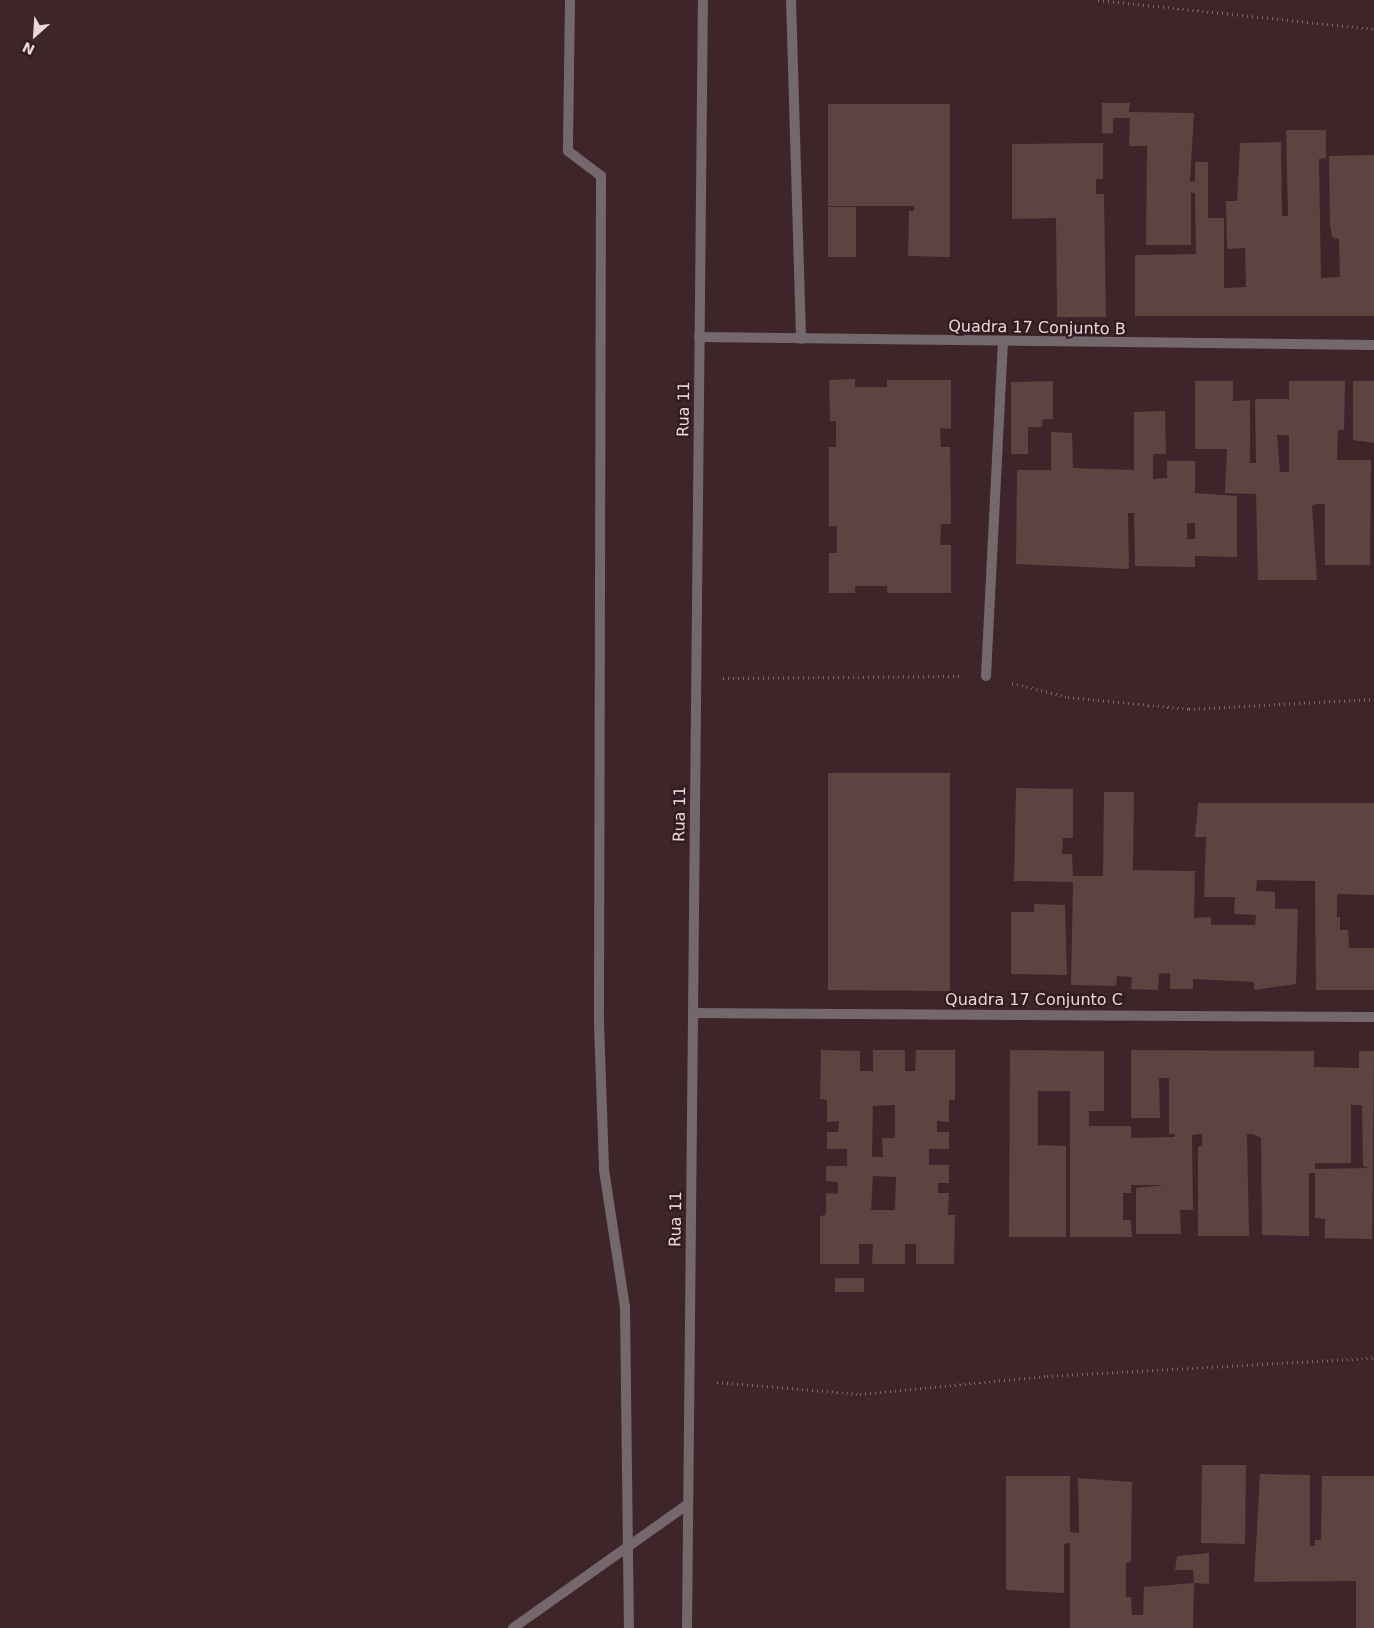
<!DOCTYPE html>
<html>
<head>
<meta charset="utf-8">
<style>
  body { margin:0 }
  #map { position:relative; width:1374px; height:1628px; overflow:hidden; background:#3d2529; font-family:"DejaVu Sans",sans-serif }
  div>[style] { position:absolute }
  .building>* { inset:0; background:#5e4340 }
  .path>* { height:3px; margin-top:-1.5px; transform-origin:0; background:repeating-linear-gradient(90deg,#7d676b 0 1px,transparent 0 5px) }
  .service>* { height:10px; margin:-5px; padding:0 5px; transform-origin:5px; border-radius:5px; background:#74686d }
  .pedestrian>* { height:10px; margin:-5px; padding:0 5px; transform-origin:5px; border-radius:5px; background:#74686d }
  .minor>* { height:10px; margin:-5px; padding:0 5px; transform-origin:5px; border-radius:5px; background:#74686d }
  .tertiary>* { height:10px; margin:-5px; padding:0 5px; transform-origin:5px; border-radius:5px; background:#74686d }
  span { translate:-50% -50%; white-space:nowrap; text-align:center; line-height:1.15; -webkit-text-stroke:4.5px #321b20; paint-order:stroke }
  .street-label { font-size:16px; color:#e9d8da }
  .north { position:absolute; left:10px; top:10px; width:50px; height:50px; -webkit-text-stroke:4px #321b20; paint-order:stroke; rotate:206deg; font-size:14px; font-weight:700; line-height:20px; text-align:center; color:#e9d8da }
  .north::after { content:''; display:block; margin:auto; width:18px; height:22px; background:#e9d8da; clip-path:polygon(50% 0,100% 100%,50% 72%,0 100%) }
</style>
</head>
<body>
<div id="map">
  <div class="building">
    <i style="clip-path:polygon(1102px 103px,1130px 103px,1129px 112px,1194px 113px,1190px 182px,1195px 181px,1195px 162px,1208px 162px,1208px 218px,1224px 218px,1224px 288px,1246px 287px,1245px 248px,1227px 249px,1226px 201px,1237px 201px,1240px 143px,1281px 142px,1282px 216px,1288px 216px,1286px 130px,1326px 130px,1326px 158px,1319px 159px,1321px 278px,1340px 277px,1339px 239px,1332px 237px,1330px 224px,1329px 156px,1374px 155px,1374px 316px,1135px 316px,1135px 255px,1196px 254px,1195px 193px,1191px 193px,1191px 245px,1146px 245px,1147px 146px,1129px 146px,1130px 118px,1113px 118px,1113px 134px,1102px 133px)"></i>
    <i style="clip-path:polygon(828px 104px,950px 104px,950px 257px,908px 256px,909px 211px,914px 211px,914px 206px,828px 206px)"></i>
    <i style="clip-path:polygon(1103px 143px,1103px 179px,1096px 179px,1096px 194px,1104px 194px,1106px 317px,1057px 317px,1056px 218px,1012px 219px,1012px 144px)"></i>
    <i style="clip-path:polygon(828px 207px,856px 207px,856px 257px,828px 257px)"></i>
    <i style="clip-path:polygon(855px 379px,855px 387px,887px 387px,887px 380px,951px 380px,951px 429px,940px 428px,941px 447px,950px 447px,951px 524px,941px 524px,940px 545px,951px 545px,951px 593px,887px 593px,887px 586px,855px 586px,855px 593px,829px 593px,829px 553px,837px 553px,837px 526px,829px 526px,829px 447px,836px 447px,836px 421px,830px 421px,829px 380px)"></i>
    <i style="clip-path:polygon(1053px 381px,1053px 419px,1043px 419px,1042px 427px,1028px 427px,1028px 454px,1011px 454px,1011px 382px)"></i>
    <i style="clip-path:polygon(evenodd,1195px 381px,1233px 381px,1233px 401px,1250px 400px,1250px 463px,1256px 463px,1255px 399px,1289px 399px,1289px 381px,1345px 381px,1344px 430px,1338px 430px,1337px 460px,1371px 460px,1370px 565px,1325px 565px,1325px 504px,1317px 504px,1312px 506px,1317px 580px,1258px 580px,1256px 494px,1225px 493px,1227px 449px,1195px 449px,1195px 381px,1277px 435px,1289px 435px,1289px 472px,1280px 472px,1277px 435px)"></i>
    <i style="clip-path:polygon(1353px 381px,1374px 381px,1374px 443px,1353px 440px)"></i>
    <i style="clip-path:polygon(evenodd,1165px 411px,1166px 454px,1153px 454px,1153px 479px,1167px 478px,1167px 461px,1195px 461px,1195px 493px,1237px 496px,1237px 557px,1195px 556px,1195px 567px,1135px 566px,1134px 513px,1128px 513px,1129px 569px,1016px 564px,1017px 470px,1051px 470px,1051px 432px,1072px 433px,1073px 468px,1134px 470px,1134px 412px,1165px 411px,1187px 523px,1195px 523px,1195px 539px,1187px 539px,1187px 523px)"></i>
    <i style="clip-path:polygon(828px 773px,950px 773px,950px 991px,828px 990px)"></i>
    <i style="clip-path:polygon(1016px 788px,1073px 789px,1073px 838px,1063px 838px,1062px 854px,1072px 854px,1073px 876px,1103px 876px,1104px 792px,1134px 792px,1133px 870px,1195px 871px,1194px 918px,1211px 917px,1211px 925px,1255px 925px,1256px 915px,1234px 914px,1235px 897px,1204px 897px,1206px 837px,1195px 837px,1198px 803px,1374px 803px,1374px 895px,1337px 894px,1337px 917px,1340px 917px,1340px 930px,1348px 930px,1349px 948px,1374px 948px,1374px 990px,1316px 990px,1315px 881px,1257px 880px,1256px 891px,1275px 892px,1275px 909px,1298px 909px,1296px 984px,1254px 990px,1254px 982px,1193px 979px,1193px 989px,1170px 989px,1170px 973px,1159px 974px,1158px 990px,1131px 989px,1132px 977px,1117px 976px,1116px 986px,1071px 985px,1073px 882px,1014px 881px)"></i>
    <i style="clip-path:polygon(1034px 904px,1065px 905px,1067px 975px,1011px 974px,1011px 912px,1034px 912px)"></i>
    <i style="clip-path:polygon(evenodd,821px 1050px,860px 1051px,860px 1071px,873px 1071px,873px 1050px,905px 1050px,905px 1071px,915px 1071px,916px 1050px,955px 1050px,955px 1100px,949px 1100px,949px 1122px,937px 1121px,937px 1132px,949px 1132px,949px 1149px,929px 1149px,929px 1165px,949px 1165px,949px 1183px,938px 1183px,938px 1193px,949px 1193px,948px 1215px,955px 1215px,954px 1264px,916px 1264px,916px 1244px,905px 1244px,905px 1264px,872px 1264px,873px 1244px,859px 1244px,859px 1264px,820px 1264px,820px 1216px,826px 1215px,826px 1193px,838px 1194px,838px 1182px,826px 1181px,826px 1166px,847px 1166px,847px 1149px,827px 1149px,827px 1132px,838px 1132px,839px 1121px,827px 1122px,827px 1100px,820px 1099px,821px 1050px,895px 1105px,895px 1138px,882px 1138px,883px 1157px,872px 1157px,873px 1106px,895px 1105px,821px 1050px,873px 1176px,896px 1177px,895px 1210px,871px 1210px,873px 1176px)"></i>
    <i style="clip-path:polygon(evenodd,1010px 1050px,1104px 1051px,1104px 1111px,1089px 1111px,1089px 1126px,1131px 1126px,1131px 1138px,1174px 1137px,1175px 1134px,1169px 1134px,1169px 1078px,1159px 1078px,1160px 1118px,1131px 1118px,1131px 1050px,1314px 1051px,1314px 1067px,1359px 1068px,1359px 1051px,1374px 1051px,1372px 1239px,1325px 1238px,1325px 1219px,1315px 1218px,1315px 1173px,1309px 1173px,1309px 1236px,1262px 1235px,1261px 1138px,1253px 1134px,1247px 1134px,1249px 1236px,1198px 1236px,1198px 1147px,1202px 1146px,1202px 1134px,1192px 1135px,1193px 1210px,1180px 1210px,1181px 1234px,1136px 1234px,1136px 1188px,1165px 1185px,1131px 1185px,1131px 1193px,1123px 1193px,1123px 1220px,1131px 1220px,1132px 1237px,1070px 1237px,1070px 1091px,1038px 1091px,1038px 1145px,1066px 1146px,1066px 1237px,1009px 1237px,1010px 1050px,1351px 1105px,1362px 1105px,1363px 1166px,1369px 1168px,1315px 1169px,1315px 1163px,1351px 1163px,1351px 1105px)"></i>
    <i style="clip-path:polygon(835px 1278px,864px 1278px,864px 1292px,835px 1292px)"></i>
    <i style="clip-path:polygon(1202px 1465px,1246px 1465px,1245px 1544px,1201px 1543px)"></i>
    <i style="clip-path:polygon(1260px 1474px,1310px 1475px,1310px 1546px,1315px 1546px,1315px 1540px,1321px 1540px,1322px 1476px,1374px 1476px,1374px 1628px,1356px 1628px,1356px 1581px,1254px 1582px)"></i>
    <i style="clip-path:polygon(1006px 1476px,1070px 1476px,1070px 1532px,1079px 1533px,1078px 1478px,1132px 1482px,1131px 1562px,1126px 1563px,1126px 1597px,1131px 1597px,1132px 1615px,1143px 1615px,1144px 1587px,1194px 1583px,1193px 1570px,1175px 1570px,1177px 1556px,1209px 1553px,1209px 1584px,1194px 1583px,1193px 1628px,1070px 1628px,1070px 1543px,1064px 1544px,1064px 1593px,1006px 1590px)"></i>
  </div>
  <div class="path">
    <i style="left:1098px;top:0;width:278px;rotate:6deg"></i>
    <i style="left:723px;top:678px;width:236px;rotate:-0.5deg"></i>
    <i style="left:1012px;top:683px;width:58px;rotate:14deg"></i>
    <i style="left:1068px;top:697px;width:122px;rotate:5.7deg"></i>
    <i style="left:1189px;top:709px;width:185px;rotate:-3.1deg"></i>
    <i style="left:717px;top:1382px;width:144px;rotate:4.8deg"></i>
    <i style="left:860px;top:1394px;width:188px;rotate:-5.5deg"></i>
    <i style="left:1047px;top:1376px;width:327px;rotate:-3.2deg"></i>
  </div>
  <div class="service">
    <i style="left:791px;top:0;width:339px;rotate:88.3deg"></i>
    <i style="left:513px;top:1628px;width:213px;rotate:-35.3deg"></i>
  </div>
  <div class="pedestrian">
    <i style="left:570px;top:0;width:151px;rotate:90.8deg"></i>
    <i style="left:568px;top:151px;width:41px;rotate:37.1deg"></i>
    <i style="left:601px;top:176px;width:848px;rotate:90.14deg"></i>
    <i style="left:599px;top:1024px;width:146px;rotate:88deg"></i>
    <i style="left:604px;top:1170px;width:139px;rotate:81.3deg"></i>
    <i style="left:625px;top:1307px;width:321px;rotate:89.3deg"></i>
  </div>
  <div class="minor">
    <i style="left:699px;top:337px;width:675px;rotate:0.68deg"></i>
    <i style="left:986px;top:676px;width:332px;rotate:-87.1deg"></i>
    <i style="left:693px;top:1013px;width:681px;rotate:0.34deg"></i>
  </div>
  <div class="tertiary">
    <i style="left:687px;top:1628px;width:1628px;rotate:-89.44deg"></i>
  </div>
  <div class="street-label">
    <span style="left:1037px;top:328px;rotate:1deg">Quadra 17 Conjunto B</span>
    <span style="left:684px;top:409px;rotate:-89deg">Rua 11</span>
    <span style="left:680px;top:814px;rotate:-89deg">Rua 11</span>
    <span style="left:1034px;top:1000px">Quadra 17 Conjunto C</span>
    <span style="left:676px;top:1219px;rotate:-89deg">Rua 11</span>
  </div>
  <div class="north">N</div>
</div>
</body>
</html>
